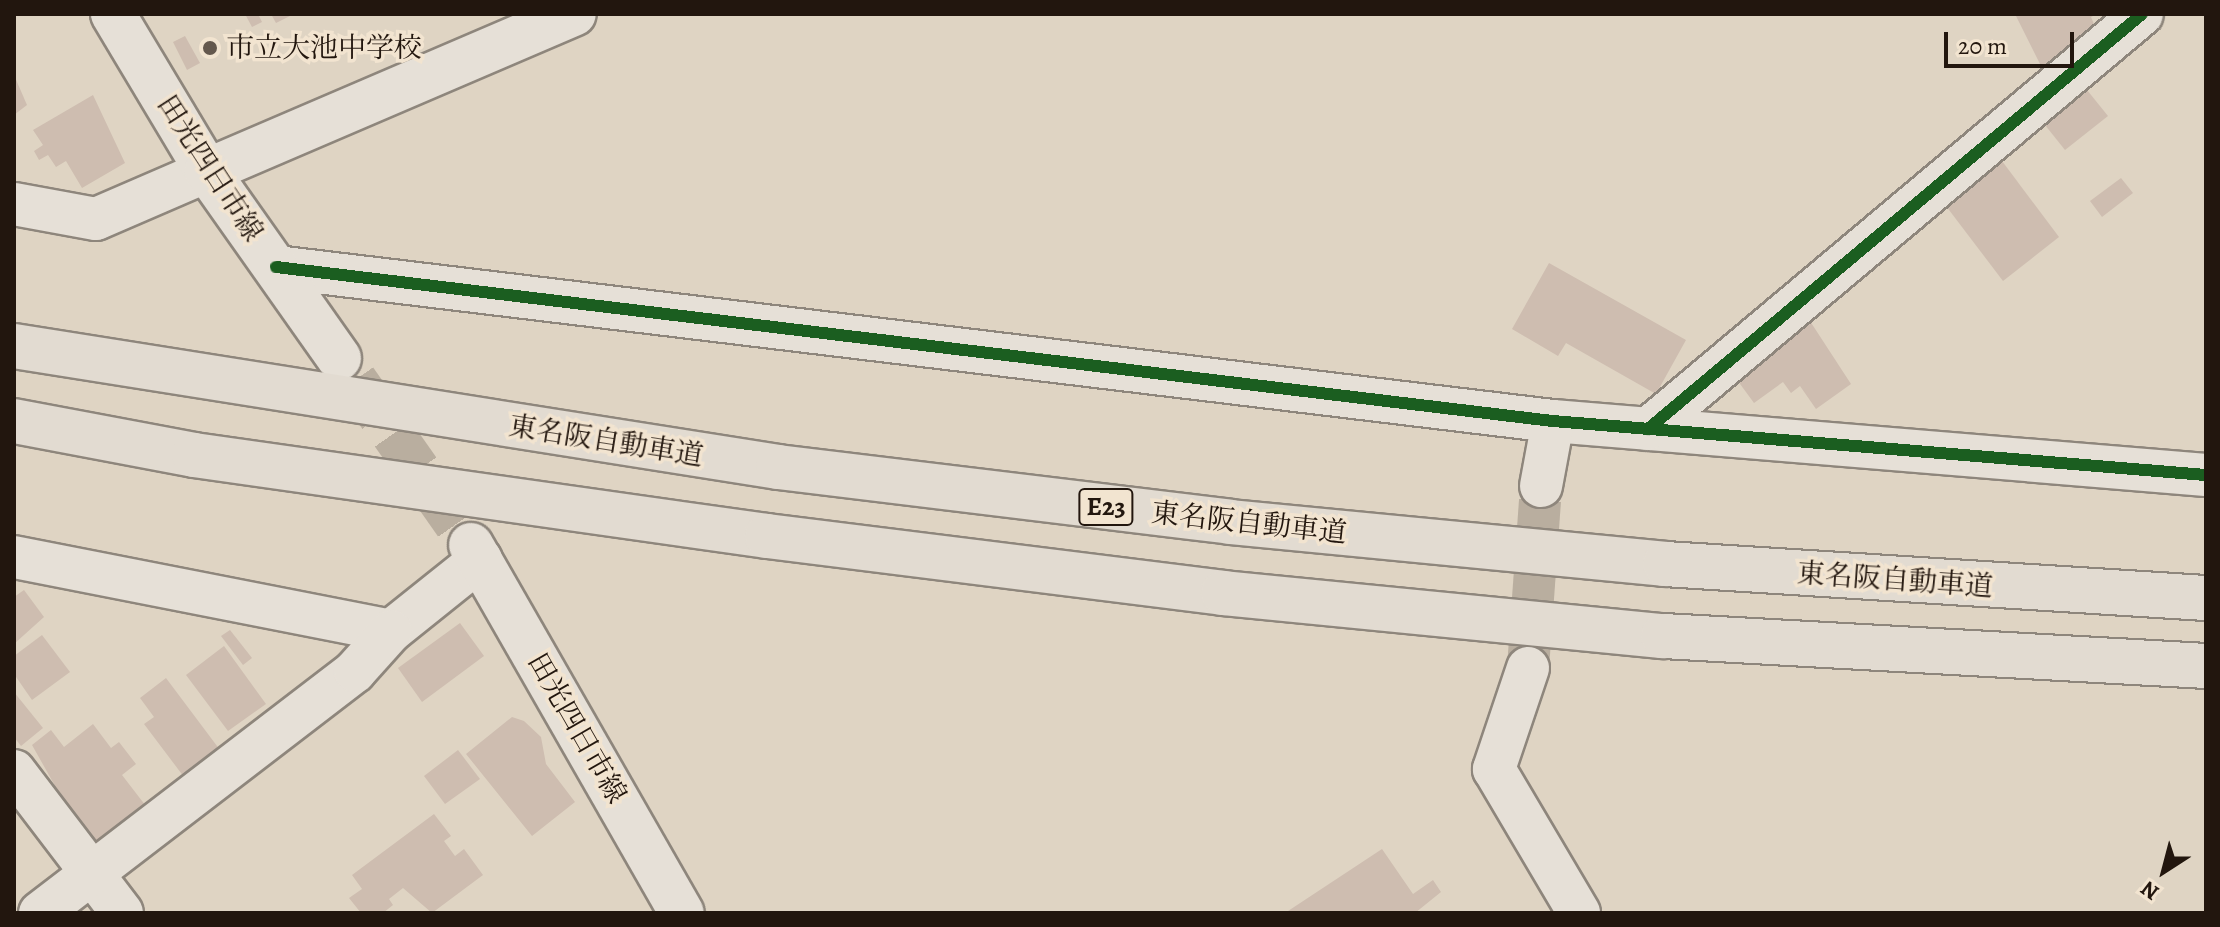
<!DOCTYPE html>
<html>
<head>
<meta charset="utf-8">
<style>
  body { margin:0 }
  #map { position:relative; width:2220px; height:927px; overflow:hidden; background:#dfd4c3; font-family:Alegreya,"Noto Serif JP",serif }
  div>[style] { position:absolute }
  .building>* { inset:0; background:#cebdb0 }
  .minor-tunnel>* { height:42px; margin-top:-21px; transform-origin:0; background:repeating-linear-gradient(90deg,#b9ae9f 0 42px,transparent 0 63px) }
  .secondary-tunnel>* { height:44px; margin-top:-22px; transform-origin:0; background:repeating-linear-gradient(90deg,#b9ae9f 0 44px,transparent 0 66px) }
  .roads { filter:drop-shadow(2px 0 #8e867c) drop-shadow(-2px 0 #8e867c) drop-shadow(0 2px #8e867c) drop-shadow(0 -2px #8e867c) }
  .minor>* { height:42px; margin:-21px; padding:0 21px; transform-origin:21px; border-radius:21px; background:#e6e0d7 }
  .tertiary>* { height:44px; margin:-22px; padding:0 22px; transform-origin:22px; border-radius:22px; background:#e6e0d7 }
  .secondary>* { height:44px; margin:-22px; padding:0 22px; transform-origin:22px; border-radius:22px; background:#e6e0d7 }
  .motorway>* { height:44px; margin:-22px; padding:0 22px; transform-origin:22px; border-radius:22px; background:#e2dbd1 }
  .cycleway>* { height:12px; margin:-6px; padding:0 6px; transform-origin:6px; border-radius:6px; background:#1b5e20 }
  .dots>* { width:22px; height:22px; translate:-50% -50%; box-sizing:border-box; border:4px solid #f2e4d0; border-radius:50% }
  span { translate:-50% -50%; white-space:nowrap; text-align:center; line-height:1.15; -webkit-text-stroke:7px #f2e4d0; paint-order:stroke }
  .shield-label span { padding:2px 6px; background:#f2e4d0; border:2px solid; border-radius:6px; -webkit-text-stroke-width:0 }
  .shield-label { font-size:26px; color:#22160e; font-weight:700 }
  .poi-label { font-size:28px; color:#22160e }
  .left { translate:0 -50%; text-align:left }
  .street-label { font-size:28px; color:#22160e }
  .frame { position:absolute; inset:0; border:16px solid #22160e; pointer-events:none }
  .north { position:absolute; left:2124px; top:831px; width:80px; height:80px; -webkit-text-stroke:6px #f2e4d0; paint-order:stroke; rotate:216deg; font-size:22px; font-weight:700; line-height:32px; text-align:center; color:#22160e }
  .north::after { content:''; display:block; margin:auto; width:28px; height:36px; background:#22160e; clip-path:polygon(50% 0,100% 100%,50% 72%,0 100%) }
  .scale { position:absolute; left:1944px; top:32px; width:130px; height:36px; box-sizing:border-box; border:4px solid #22160e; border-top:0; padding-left:10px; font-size:24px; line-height:28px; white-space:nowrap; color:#22160e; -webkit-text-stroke:6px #f2e4d0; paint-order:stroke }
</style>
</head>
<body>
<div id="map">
  <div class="building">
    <i style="clip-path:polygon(245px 14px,258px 14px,262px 22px,252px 27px)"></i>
    <i style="clip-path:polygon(271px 14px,294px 14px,276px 23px)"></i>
    <i style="clip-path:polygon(2015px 14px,2097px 14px,2091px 17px,2097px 31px,2044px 72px)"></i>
    <i style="clip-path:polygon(185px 36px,200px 63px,187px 70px,173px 42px)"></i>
    <i style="clip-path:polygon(14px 75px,27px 105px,14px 115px)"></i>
    <i style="clip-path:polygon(2083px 85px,2108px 116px,2065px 150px,2041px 120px)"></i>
    <i style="clip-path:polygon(93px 95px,125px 163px,82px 188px,66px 161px,56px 167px,48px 155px,39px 160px,34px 151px,43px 145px,33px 130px)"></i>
    <i style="clip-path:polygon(2002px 161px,2059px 237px,2003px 281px,1946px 206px)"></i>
    <i style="clip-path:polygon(2121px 178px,2133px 193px,2102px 217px,2090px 201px)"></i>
    <i style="clip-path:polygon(1549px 263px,1686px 340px,1656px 394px,1566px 343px,1558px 356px,1512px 329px)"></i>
    <i style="clip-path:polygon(1808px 318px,1851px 384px,1816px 409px,1800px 386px,1791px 393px,1783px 382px,1754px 403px,1732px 373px)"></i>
    <i style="clip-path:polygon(24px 590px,44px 617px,14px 644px,14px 597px)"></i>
    <i style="clip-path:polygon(460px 623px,484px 656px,422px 702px,398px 668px)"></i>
    <i style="clip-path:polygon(230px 630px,252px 658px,243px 665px,221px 636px)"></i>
    <i style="clip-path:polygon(42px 635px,70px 672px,32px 700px,14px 674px,14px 656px)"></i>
    <i style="clip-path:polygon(224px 646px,266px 704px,228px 731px,186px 675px)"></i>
    <i style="clip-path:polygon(166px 678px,220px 750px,184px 777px,144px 724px,154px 717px,140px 698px)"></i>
    <i style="clip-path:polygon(14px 692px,43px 728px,21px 746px,14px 737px)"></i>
    <i style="clip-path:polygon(512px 717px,524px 721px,541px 737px,546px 764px,575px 802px,532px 836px,466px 754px)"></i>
    <i style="clip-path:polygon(93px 724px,111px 748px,119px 742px,136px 764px,122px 775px,149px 810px,95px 851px,73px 811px,65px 816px,46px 791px,54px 784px,32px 745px,51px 730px,64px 747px)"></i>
    <i style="clip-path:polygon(458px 750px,480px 779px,445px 804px,424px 776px)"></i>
    <i style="clip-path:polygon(434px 814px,451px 836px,444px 841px,455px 856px,464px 849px,483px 875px,432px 913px,403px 888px,389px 899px,393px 905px,383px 913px,361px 913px,349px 898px,362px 889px,352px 875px)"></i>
    <i style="clip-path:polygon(1382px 849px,1413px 894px,1433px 880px,1441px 892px,1415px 913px,1285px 913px)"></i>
  </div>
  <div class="minor-tunnel">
    <i style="left:1528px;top:668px;width:182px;rotate:-85.9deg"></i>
  </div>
  <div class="secondary-tunnel">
    <i style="left:355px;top:380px;width:202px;rotate:54.9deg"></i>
  </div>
  <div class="roads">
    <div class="minor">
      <i style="left:14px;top:204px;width:83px;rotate:10.4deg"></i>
      <i style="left:96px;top:219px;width:121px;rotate:-23.4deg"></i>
      <i style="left:276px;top:267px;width:1286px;rotate:6.88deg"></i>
      <i style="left:1553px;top:421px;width:655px;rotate:4.73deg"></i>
      <i style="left:1648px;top:429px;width:645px;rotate:-40.03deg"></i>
      <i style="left:1541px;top:486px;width:66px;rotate:-79.5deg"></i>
      <i style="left:14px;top:557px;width:384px;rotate:11.1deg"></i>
      <i style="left:391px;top:631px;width:115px;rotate:-38.7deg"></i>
      <i style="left:1528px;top:668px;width:107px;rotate:108.6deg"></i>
      <i style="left:1494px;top:769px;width:167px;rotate:59.4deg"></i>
      <i style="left:14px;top:771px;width:178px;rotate:52.7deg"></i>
      <i style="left:40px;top:913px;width:397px;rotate:-37.5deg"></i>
      <i style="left:355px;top:671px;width:54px;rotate:-48deg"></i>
    </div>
    <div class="tertiary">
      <i style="left:207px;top:171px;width:399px;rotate:-23.2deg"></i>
    </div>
    <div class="secondary">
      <i style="left:113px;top:14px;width:183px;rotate:59.1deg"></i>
      <i style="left:207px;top:171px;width:229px;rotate:54.8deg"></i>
      <i style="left:471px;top:545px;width:424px;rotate:60.2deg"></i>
    </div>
    <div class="motorway">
      <i style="left:14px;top:346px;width:774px;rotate:9deg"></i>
      <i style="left:778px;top:467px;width:455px;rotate:6.9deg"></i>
      <i style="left:1230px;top:522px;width:437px;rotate:5.5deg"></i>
      <i style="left:1665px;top:564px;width:542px;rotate:3.6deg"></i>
      <i style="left:14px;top:421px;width:183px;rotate:10.7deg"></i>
      <i style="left:194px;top:455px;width:579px;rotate:8.05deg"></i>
      <i style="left:767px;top:536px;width:460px;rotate:7.1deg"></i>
      <i style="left:1223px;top:593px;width:442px;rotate:5.6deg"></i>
      <i style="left:1663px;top:636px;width:544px;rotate:3.16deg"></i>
    </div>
  </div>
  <div class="cycleway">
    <i style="left:276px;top:267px;width:1286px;rotate:6.88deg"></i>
    <i style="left:1553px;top:421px;width:655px;rotate:4.73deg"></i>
    <i style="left:1648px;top:429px;width:645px;rotate:-40.03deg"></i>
  </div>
  <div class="dots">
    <i style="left:210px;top:48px;background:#64584d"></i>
  </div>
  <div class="shield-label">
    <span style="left:1106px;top:507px">E23</span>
  </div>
  <div class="poi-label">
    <span class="left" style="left:226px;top:48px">市立大池中学校</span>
  </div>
  <div class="street-label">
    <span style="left:210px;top:168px;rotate:57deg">田光四日市線</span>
    <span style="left:606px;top:441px;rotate:9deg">東名阪自動車道</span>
    <span style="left:1249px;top:523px;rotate:6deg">東名阪自動車道</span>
    <span style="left:1895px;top:580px;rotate:4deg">東名阪自動車道</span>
    <span style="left:577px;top:728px;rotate:60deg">田光四日市線</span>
  </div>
  <div class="frame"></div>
  <div class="north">N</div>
  <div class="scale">20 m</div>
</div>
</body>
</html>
